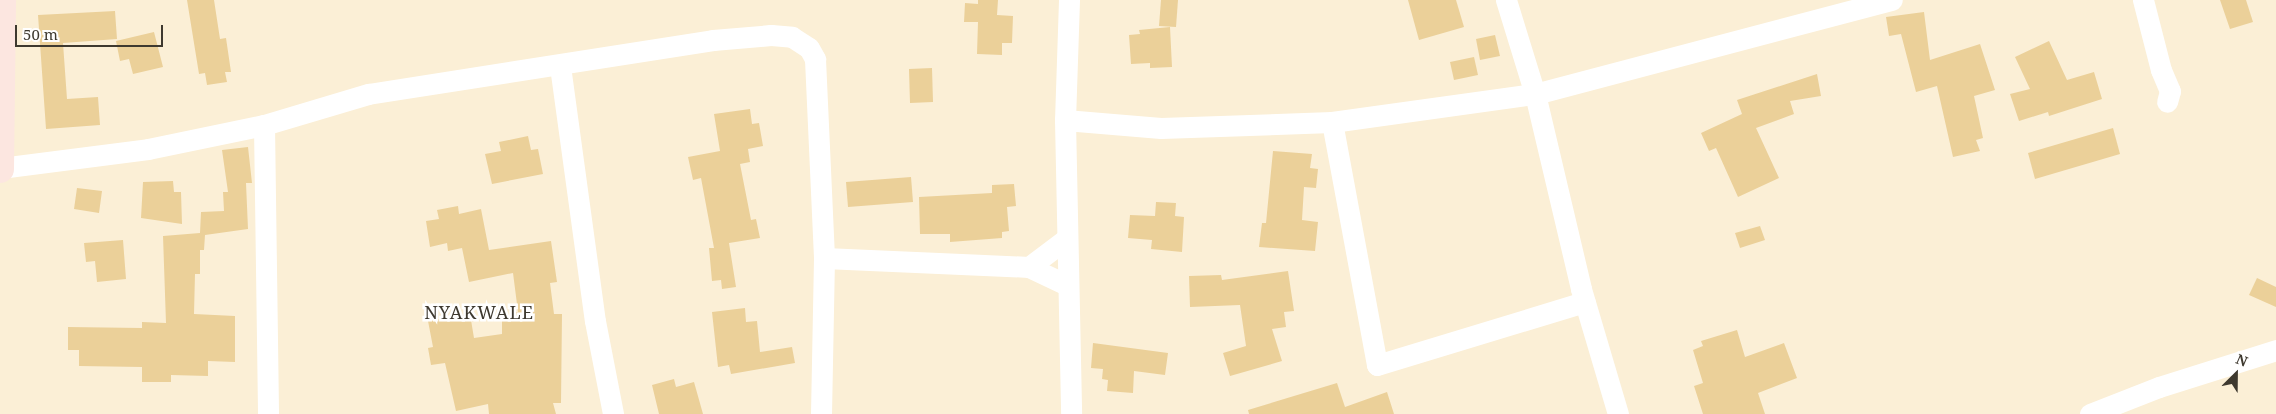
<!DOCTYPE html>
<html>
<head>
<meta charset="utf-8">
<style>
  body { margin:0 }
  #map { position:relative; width:2276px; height:414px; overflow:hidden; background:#fbefd6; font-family:"Noto Serif",serif }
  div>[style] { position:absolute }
  .building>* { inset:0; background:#ebd099 }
  .street>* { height:21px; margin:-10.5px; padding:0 10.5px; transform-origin:10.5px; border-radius:10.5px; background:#fff }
  .secondary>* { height:28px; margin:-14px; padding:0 14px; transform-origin:14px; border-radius:14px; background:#fce6e0 }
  span { translate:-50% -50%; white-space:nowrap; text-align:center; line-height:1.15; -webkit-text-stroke:5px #fff; paint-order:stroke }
  .quarter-label { font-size:18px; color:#3e392f; letter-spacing:1px }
  .north { position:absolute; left:2211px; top:349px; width:50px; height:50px; -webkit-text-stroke:4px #fff; paint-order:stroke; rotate:23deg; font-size:14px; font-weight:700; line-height:20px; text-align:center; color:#3e392f }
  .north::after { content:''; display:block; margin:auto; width:18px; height:22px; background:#3e392f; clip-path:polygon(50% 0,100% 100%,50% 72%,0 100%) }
  .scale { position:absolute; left:15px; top:25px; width:148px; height:22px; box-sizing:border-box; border:2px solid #3e392f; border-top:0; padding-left:6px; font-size:15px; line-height:18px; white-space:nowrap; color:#3e392f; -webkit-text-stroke:4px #fff; paint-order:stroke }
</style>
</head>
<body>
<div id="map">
  <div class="building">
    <i style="clip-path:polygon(187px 0,214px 0,220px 39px,226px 38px,231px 72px,225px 72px,227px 82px,207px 85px,205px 73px,199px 74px)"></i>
    <i style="clip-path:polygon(978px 0,998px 0,997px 15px,1013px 16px,1012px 43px,1002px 43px,1002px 55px,977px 54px,978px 22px,964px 22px,965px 3px,978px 4px)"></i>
    <i style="clip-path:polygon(1161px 0,1178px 0,1176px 27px,1159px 26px)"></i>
    <i style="clip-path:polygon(1408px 0,1456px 0,1464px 27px,1419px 40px)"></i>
    <i style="clip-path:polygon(2220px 0,2246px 0,2253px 22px,2230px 29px)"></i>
    <i style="clip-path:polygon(115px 11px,117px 39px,63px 43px,67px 99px,98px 97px,100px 125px,46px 129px,38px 15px)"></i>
    <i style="clip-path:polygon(1924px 12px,1930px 60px,1980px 44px,1995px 90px,1974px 96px,1983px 138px,1976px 140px,1980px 151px,1953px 157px,1937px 86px,1916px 92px,1901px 34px,1889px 36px,1886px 17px)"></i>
    <i style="clip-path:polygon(1170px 27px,1172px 67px,1150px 68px,1150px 63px,1131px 64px,1129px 35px,1140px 34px,1139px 30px)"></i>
    <i style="clip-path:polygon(154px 32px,163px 67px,133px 74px,129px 59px,120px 61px,116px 41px)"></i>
    <i style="clip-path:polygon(1495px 35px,1500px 56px,1480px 60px,1476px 39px)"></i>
    <i style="clip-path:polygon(2049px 41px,2067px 80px,2094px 72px,2102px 99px,2049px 116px,2048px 112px,2019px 121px,2010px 94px,2030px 89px,2015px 57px)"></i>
    <i style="clip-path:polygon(1474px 57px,1478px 75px,1454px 80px,1450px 62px)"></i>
    <i style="clip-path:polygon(932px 68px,933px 102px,910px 103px,909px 69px)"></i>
    <i style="clip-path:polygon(1817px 74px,1821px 96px,1790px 101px,1794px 114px,1756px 128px,1779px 178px,1738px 197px,1716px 148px,1709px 151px,1701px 133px,1742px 114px,1737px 100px)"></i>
    <i style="clip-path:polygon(750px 109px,752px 124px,759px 123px,763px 146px,748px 149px,750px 162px,740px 164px,751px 220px,756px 219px,760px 238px,729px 243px,736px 287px,722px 289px,721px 280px,712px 281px,709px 248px,714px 248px,701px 178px,693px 180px,688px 157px,720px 151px,714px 114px)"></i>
    <i style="clip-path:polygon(2113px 128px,2120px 154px,2035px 179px,2028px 153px)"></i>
    <i style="clip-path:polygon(528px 136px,531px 150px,538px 149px,543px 174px,492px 184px,485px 154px,501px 151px,499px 142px)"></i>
    <i style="clip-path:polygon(248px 147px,252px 183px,246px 183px,248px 229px,205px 235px,204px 250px,200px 250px,200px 274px,195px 274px,194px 314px,235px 316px,235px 362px,208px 361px,208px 376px,171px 375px,171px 382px,142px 382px,142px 367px,79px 366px,79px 350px,68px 350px,68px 327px,142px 328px,142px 322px,166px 323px,163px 236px,200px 233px,201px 212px,224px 211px,223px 192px,228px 192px,222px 150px)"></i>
    <i style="clip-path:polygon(1273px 151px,1312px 154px,1310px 168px,1318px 169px,1316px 188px,1304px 187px,1302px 220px,1318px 222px,1315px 251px,1259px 247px,1262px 223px,1266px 223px)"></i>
    <i style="clip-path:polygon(911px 177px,913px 202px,848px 207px,846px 182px)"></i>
    <i style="clip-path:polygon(173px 181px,174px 192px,181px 192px,182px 224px,141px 218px,143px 182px)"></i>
    <i style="clip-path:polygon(1014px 184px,1016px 206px,1007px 207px,1009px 231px,1002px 232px,1002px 238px,950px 242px,950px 234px,920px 234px,919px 197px,992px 193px,992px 185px)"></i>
    <i style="clip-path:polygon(77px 188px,102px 191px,99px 213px,74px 209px)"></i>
    <i style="clip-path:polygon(1156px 202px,1176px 203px,1175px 216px,1184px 217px,1182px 252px,1151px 249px,1152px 240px,1128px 238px,1130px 215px,1155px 216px)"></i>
    <i style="clip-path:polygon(458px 206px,459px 214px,481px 209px,489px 250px,551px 241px,557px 282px,550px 283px,554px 314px,562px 314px,561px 403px,553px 403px,556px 414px,489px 414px,488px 404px,456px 411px,445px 363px,431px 365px,428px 348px,433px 347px,428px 321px,470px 314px,474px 338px,502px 334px,502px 320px,511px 320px,511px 312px,518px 312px,513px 273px,469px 282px,462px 248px,448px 251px,447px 243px,430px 247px,426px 221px,439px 219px,437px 210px)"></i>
    <i style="clip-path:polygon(1760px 226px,1765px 240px,1740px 248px,1735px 233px)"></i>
    <i style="clip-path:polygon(123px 240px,126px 279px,97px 282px,95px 261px,86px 262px,84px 243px)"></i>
    <i style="clip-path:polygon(1288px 271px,1294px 311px,1284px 312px,1286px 327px,1272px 329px,1282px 361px,1230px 376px,1223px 353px,1246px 346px,1240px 305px,1190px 307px,1189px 276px,1221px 275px,1222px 280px)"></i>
    <i style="clip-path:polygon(2257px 278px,2276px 287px,2276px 307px,2249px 295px)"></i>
    <i style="clip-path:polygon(745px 308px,746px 322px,757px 321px,760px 352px,792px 347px,795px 363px,731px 374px,729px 365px,718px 367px,712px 312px)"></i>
    <i style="clip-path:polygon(1737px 330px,1745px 357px,1784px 343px,1797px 378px,1758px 393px,1765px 414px,1703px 414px,1694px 386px,1703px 383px,1693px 350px,1703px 346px,1701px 341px)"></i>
    <i style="clip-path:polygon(1093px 343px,1168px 353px,1165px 375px,1134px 371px,1133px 393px,1107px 391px,1108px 380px,1102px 379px,1103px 369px,1091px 368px)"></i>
    <i style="clip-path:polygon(674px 379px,676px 387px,694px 382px,703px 414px,659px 414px,652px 385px)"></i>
    <i style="clip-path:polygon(1337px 383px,1345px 407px,1387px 392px,1394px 414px,1249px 414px,1248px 410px)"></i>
  </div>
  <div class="street">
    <i style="left:1069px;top:0;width:120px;rotate:91.9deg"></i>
    <i style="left:1065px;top:120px;width:294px;rotate:88.8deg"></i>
    <i style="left:1506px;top:0;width:98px;rotate:72.9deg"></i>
    <i style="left:1535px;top:94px;width:200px;rotate:76.7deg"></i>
    <i style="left:1581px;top:289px;width:130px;rotate:73.5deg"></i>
    <i style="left:2143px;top:0;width:72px;rotate:75.6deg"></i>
    <i style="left:2161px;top:70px;width:23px;rotate:67deg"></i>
    <i style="left:2170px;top:91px;width:11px;rotate:105deg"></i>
    <i style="left:560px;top:66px;width:257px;rotate:82.2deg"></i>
    <i style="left:595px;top:321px;width:95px;rotate:79deg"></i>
    <i style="left:1065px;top:120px;width:96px;rotate:4.8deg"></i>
    <i style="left:1161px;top:128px;width:171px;rotate:-2deg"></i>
    <i style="left:1332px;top:122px;width:205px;rotate:-7.9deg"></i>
    <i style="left:1535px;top:94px;width:369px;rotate:-14.8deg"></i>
    <i style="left:1332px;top:122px;width:247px;rotate:79.5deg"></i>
    <i style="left:1377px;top:365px;width:217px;rotate:-16.9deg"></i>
    <i style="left:264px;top:125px;width:289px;rotate:89.2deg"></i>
    <i style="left:0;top:168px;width:149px;rotate:-7.3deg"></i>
    <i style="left:148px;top:149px;width:118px;rotate:-11.7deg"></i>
    <i style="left:264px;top:125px;width:109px;rotate:-16.6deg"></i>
    <i style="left:368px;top:94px;width:349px;rotate:-8.9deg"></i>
    <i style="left:713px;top:40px;width:58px;rotate:-4.9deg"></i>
    <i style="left:771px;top:35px;width:21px;rotate:5deg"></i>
    <i style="left:792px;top:37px;width:20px;rotate:33deg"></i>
    <i style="left:809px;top:48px;width:13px;rotate:61deg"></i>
    <i style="left:815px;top:59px;width:199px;rotate:87.4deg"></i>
    <i style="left:824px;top:258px;width:156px;rotate:91.1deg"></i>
    <i style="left:824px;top:258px;width:205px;rotate:2.5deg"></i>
    <i style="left:1029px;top:267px;width:42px;rotate:25.3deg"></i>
    <i style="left:1029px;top:267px;width:46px;rotate:-37.1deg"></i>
    <i style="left:2090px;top:414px;width:74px;rotate:-21.4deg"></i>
    <i style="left:2159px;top:387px;width:123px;rotate:-17.5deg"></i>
  </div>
  <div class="secondary">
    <i style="left:0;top:169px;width:169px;rotate:-89.3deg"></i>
  </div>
  <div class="quarter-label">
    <span style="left:479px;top:312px">NYAKWALE</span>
  </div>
  <div class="north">N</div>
  <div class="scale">50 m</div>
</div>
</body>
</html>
